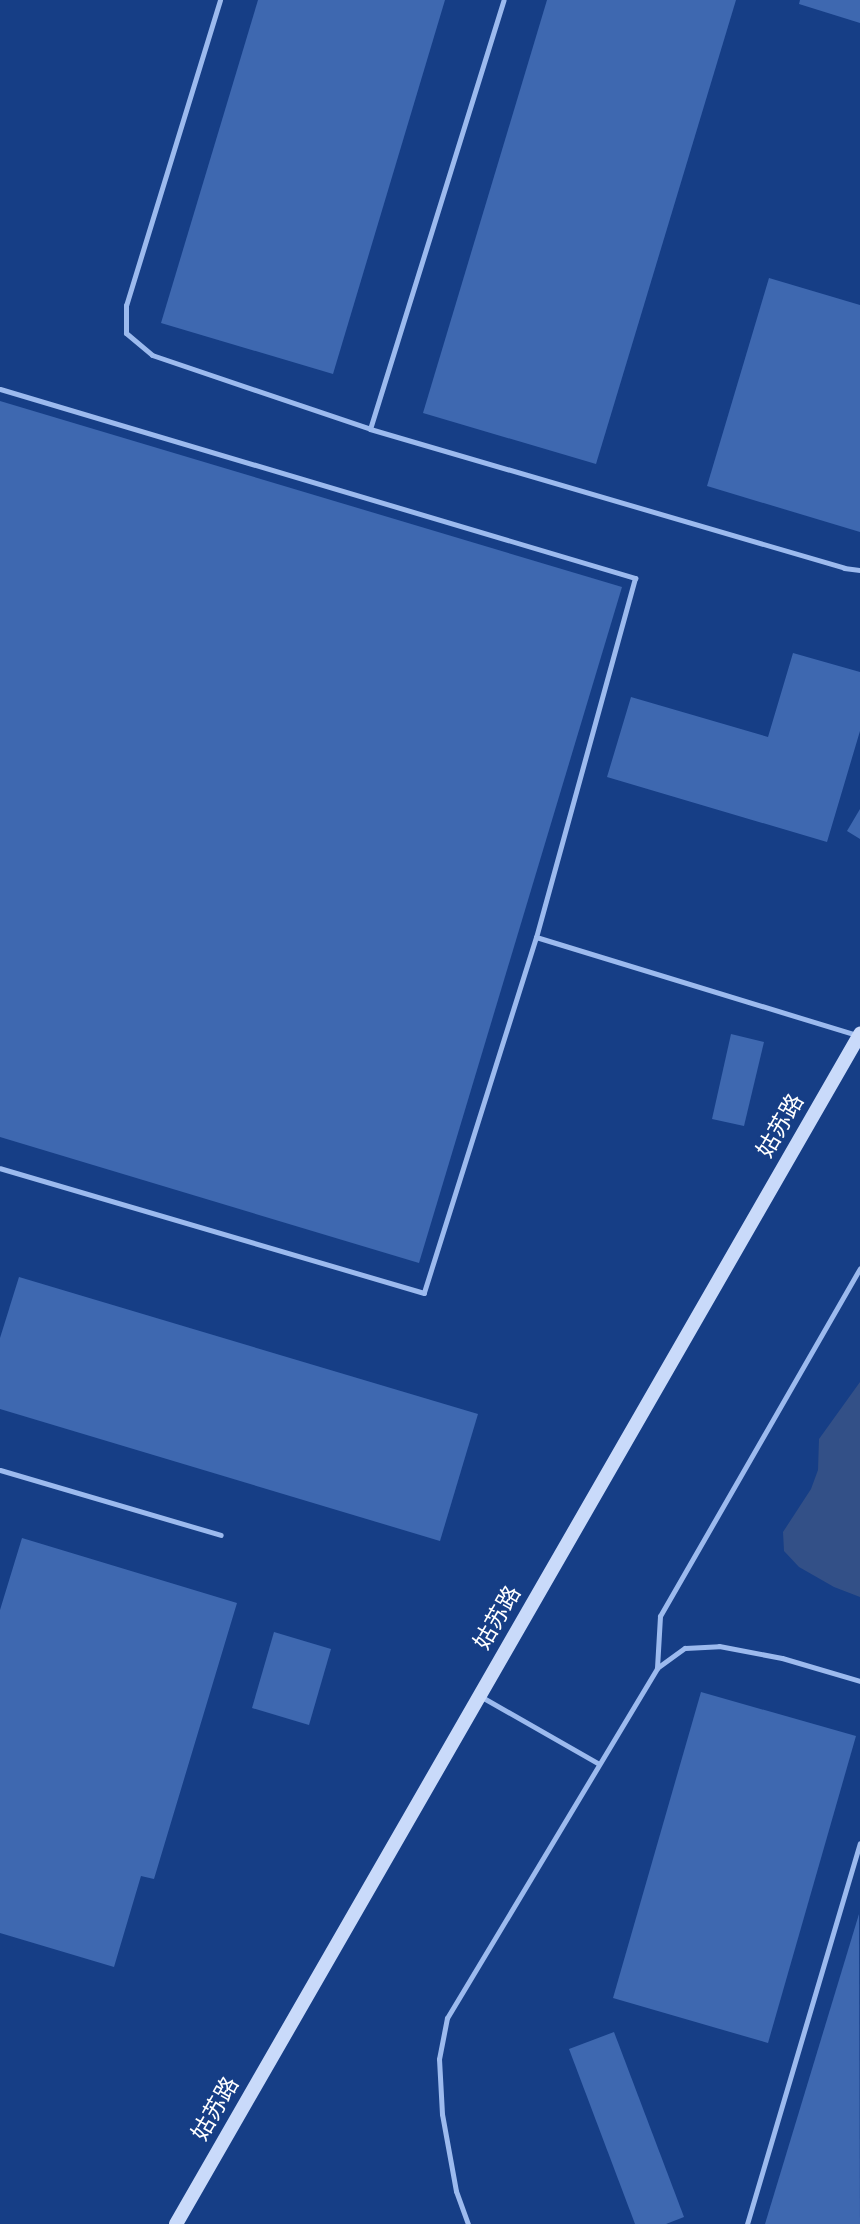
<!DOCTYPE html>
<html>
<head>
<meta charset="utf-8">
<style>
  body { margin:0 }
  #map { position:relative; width:860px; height:2224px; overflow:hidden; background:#163e86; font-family:"Work Sans","Noto Sans SC",sans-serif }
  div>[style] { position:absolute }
  .water>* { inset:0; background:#335087 }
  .building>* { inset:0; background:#3e68b0 }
  .lane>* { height:5px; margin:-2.5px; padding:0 2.5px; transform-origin:2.5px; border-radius:2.5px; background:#9cbaee }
  .secondary>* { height:14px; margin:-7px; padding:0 7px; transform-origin:7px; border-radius:7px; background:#c9dafa }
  span { translate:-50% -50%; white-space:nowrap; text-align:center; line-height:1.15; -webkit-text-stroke:5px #163e86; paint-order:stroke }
  .street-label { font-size:23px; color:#fff }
</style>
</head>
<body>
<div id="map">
  <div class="water">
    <i style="clip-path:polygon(860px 1382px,860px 1597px,834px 1587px,799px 1567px,784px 1551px,783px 1532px,811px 1489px,818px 1470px,819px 1439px)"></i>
  </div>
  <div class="building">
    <i style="clip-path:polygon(258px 0,445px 0,333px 374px,161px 323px)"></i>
    <i style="clip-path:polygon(547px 0,736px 0,596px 464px,423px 413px)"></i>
    <i style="clip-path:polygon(800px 0,860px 0,860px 23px,799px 4px)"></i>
    <i style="clip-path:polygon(769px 278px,860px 305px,860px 532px,707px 486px)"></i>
    <i style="clip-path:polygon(0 401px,622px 587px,419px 1263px,0 1137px)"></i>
    <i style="clip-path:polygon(793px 653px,860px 672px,860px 731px,827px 842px,607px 777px,631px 697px,768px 737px)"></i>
    <i style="clip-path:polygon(860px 809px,860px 839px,847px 831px)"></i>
    <i style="clip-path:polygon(731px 1034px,764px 1042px,744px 1126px,712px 1119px)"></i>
    <i style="clip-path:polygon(19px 1277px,478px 1414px,440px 1541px,0 1409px,0 1338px)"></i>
    <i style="clip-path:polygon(22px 1538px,237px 1603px,154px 1879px,141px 1876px,114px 1967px,0 1933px,0 1610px)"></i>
    <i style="clip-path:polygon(274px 1632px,331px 1649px,309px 1725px,252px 1708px)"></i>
    <i style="clip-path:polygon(701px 1692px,856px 1736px,768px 2043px,613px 1998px)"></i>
    <i style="clip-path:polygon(859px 1914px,860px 2224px,765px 2224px)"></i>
    <i style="clip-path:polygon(614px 2032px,684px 2217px,666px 2224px,635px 2224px,569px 2049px)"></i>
  </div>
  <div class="lane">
    <i style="left:220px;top:0;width:319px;rotate:107.1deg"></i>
    <i style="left:126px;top:305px;width:28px;rotate:90deg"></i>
    <i style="left:126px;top:333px;width:34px;rotate:40deg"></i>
    <i style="left:152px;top:355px;width:230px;rotate:18.7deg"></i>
    <i style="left:370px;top:429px;width:494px;rotate:16.3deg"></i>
    <i style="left:844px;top:568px;width:16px;rotate:7deg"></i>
    <i style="left:0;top:389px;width:663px;rotate:16.57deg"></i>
    <i style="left:635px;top:578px;width:372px;rotate:105.4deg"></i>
    <i style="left:536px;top:937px;width:373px;rotate:107.5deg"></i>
    <i style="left:424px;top:1293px;width:442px;rotate:-163.6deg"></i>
    <i style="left:370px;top:429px;width:449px;rotate:-72.7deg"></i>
    <i style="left:536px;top:937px;width:335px;rotate:17deg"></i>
    <i style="left:0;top:1470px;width:230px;rotate:16.4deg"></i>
    <i style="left:657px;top:1668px;width:52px;rotate:-86.7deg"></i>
    <i style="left:660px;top:1616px;width:401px;rotate:-60.1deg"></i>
    <i style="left:480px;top:1696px;width:137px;rotate:29.7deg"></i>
    <i style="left:468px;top:2224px;width:35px;rotate:-110deg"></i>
    <i style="left:456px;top:2191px;width:78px;rotate:-100.3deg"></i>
    <i style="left:442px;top:2114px;width:55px;rotate:-93.1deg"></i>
    <i style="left:439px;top:2059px;width:42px;rotate:-79deg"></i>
    <i style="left:447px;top:2018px;width:408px;rotate:-59deg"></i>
    <i style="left:657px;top:1668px;width:34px;rotate:-36deg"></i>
    <i style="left:685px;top:1648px;width:34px;rotate:-3deg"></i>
    <i style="left:719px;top:1646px;width:64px;rotate:10.8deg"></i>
    <i style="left:782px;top:1658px;width:81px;rotate:16.4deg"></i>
    <i style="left:747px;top:2224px;width:397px;rotate:-73.5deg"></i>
  </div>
  <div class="secondary">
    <i style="left:176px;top:2224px;width:1373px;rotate:-60.11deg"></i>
  </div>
  <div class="street-label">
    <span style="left:781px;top:1126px;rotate:-60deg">姑苏路</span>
    <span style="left:498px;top:1618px;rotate:-60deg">姑苏路</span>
    <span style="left:216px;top:2109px;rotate:-60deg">姑苏路</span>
  </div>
</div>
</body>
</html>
